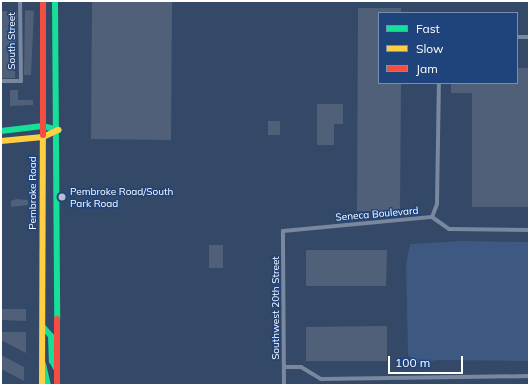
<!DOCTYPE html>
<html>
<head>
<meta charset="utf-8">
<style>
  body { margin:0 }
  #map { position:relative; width:530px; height:386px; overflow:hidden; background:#344867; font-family:Mulish,sans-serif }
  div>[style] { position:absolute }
  .water>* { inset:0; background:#3e5981 }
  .building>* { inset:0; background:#506079 }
  .street>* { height:4px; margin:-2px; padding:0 2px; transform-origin:2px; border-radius:2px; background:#79889e }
  .fast>* { height:6px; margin:-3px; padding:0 3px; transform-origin:3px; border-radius:3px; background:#16e098 }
  .slow>* { height:6px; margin:-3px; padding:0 3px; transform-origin:3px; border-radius:3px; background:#ffcf43 }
  .jam>* { height:6px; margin:-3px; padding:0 3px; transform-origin:3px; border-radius:3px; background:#f24e42 }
  .dots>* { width:11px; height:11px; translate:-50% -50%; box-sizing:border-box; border:2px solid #1f447c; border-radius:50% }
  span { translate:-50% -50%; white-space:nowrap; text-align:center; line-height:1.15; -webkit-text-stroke:3px #1f447c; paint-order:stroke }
  .street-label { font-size:10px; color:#fff }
  .poi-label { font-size:10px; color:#fff }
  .left { translate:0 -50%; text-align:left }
  .frame { position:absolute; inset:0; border:2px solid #fff; pointer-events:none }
  .legend { position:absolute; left:378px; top:12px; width:140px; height:72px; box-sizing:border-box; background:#1f447c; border:1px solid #798fb0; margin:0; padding:5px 7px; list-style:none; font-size:12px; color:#fff }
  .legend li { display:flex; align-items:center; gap:8px; height:20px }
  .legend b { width:20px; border:1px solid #798fb0 }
  .scale { position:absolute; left:388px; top:356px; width:75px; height:18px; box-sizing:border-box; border:2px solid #fff; border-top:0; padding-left:5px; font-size:12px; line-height:14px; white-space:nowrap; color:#fff; -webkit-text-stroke:3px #1f447c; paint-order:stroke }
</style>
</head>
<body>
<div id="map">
  <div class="water">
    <i style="clip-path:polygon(462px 241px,529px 242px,529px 361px,438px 360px,417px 363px,408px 355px,406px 264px,410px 244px)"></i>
  </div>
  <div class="building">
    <i style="clip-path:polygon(92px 1px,172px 1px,171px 140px,91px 139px)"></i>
    <i style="clip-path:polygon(358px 8px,401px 8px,401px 13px,379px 13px,379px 83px,401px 83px,400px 211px,357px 211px)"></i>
    <i style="clip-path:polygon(25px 10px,34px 11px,31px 75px,24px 75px)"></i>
    <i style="clip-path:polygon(1px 11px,17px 12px,15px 78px,1px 78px)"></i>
    <i style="clip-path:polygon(517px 68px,529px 68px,529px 207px,472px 207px,472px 93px,451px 93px,451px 83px,517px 83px)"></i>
    <i style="clip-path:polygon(10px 90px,18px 90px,18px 100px,33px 100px,33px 105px,10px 106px)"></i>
    <i style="clip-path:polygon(317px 104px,343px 104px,343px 124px,334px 124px,334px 145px,317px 145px)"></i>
    <i style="clip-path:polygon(268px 121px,280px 121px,280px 135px,268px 135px)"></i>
    <i style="clip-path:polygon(16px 199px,28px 200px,28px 205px,11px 207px,11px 201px)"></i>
    <i style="clip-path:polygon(209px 245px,223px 245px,223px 268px,209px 268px)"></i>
    <i style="clip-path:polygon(306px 250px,387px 250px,386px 286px,306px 286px)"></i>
    <i style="clip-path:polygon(1px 309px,26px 309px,26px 321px,1px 320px)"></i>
    <i style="clip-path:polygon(387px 326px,387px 361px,306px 361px,306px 327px)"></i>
    <i style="clip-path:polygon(1px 332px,26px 332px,26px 353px,1px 340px)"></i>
    <i style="clip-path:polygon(1px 355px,24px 367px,24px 381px,1px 369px)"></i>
  </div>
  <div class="street">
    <i style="left:517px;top:37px;width:12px"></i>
    <i style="left:1px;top:81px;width:20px"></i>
    <i style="left:21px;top:81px;width:80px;rotate:-90.7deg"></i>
    <i style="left:432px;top:217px;width:21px;rotate:35deg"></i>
    <i style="left:449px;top:229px;width:80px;rotate:0.7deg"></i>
    <i style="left:284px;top:367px;width:17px"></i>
    <i style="left:301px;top:367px;width:23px;rotate:31deg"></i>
    <i style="left:321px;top:379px;width:208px;rotate:-0.8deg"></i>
    <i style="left:284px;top:385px;width:154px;rotate:-90.4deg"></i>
    <i style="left:283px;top:231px;width:150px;rotate:-5.4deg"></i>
    <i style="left:432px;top:217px;width:14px;rotate:-69deg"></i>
    <i style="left:437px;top:204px;width:121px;rotate:-89.1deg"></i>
  </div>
  <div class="fast">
    <i style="left:55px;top:1px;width:318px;rotate:89.6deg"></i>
    <i style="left:1px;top:131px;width:42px;rotate:-6.8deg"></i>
    <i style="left:43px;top:126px;width:16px;rotate:15deg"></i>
    <i style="left:43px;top:327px;width:12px;rotate:48deg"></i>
    <i style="left:51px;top:336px;width:25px;rotate:88deg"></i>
    <i style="left:52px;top:361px;width:8px;rotate:60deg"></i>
    <i style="left:43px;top:364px;width:22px;rotate:77deg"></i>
  </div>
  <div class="slow">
    <i style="left:1px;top:141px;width:42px;rotate:-5.4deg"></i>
    <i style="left:43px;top:137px;width:17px;rotate:-25deg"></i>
    <i style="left:42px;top:385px;width:250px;rotate:-89.8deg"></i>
  </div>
  <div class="jam">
    <i style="left:43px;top:135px;width:134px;rotate:-90deg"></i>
    <i style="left:57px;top:319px;width:66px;rotate:90deg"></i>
  </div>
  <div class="dots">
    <i style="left:62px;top:197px;background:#b8bfca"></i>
  </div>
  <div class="street-label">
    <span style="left:12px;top:41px;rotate:-90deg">South Street</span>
    <span style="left:33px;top:193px;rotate:-90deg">Pembroke Road</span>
    <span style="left:377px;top:214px;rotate:-5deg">Seneca Boulevard</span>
    <span style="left:276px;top:308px;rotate:-90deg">Southwest 20th Street</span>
  </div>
  <div class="poi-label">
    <span class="left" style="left:70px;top:197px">Pembroke Road/South<br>Park Road</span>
  </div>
  <div class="frame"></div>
  <ul class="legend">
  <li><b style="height:5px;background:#16e098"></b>Fast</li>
  <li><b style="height:5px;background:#ffcf43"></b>Slow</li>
  <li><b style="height:5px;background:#f24e42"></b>Jam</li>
  </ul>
  <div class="scale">100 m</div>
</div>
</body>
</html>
